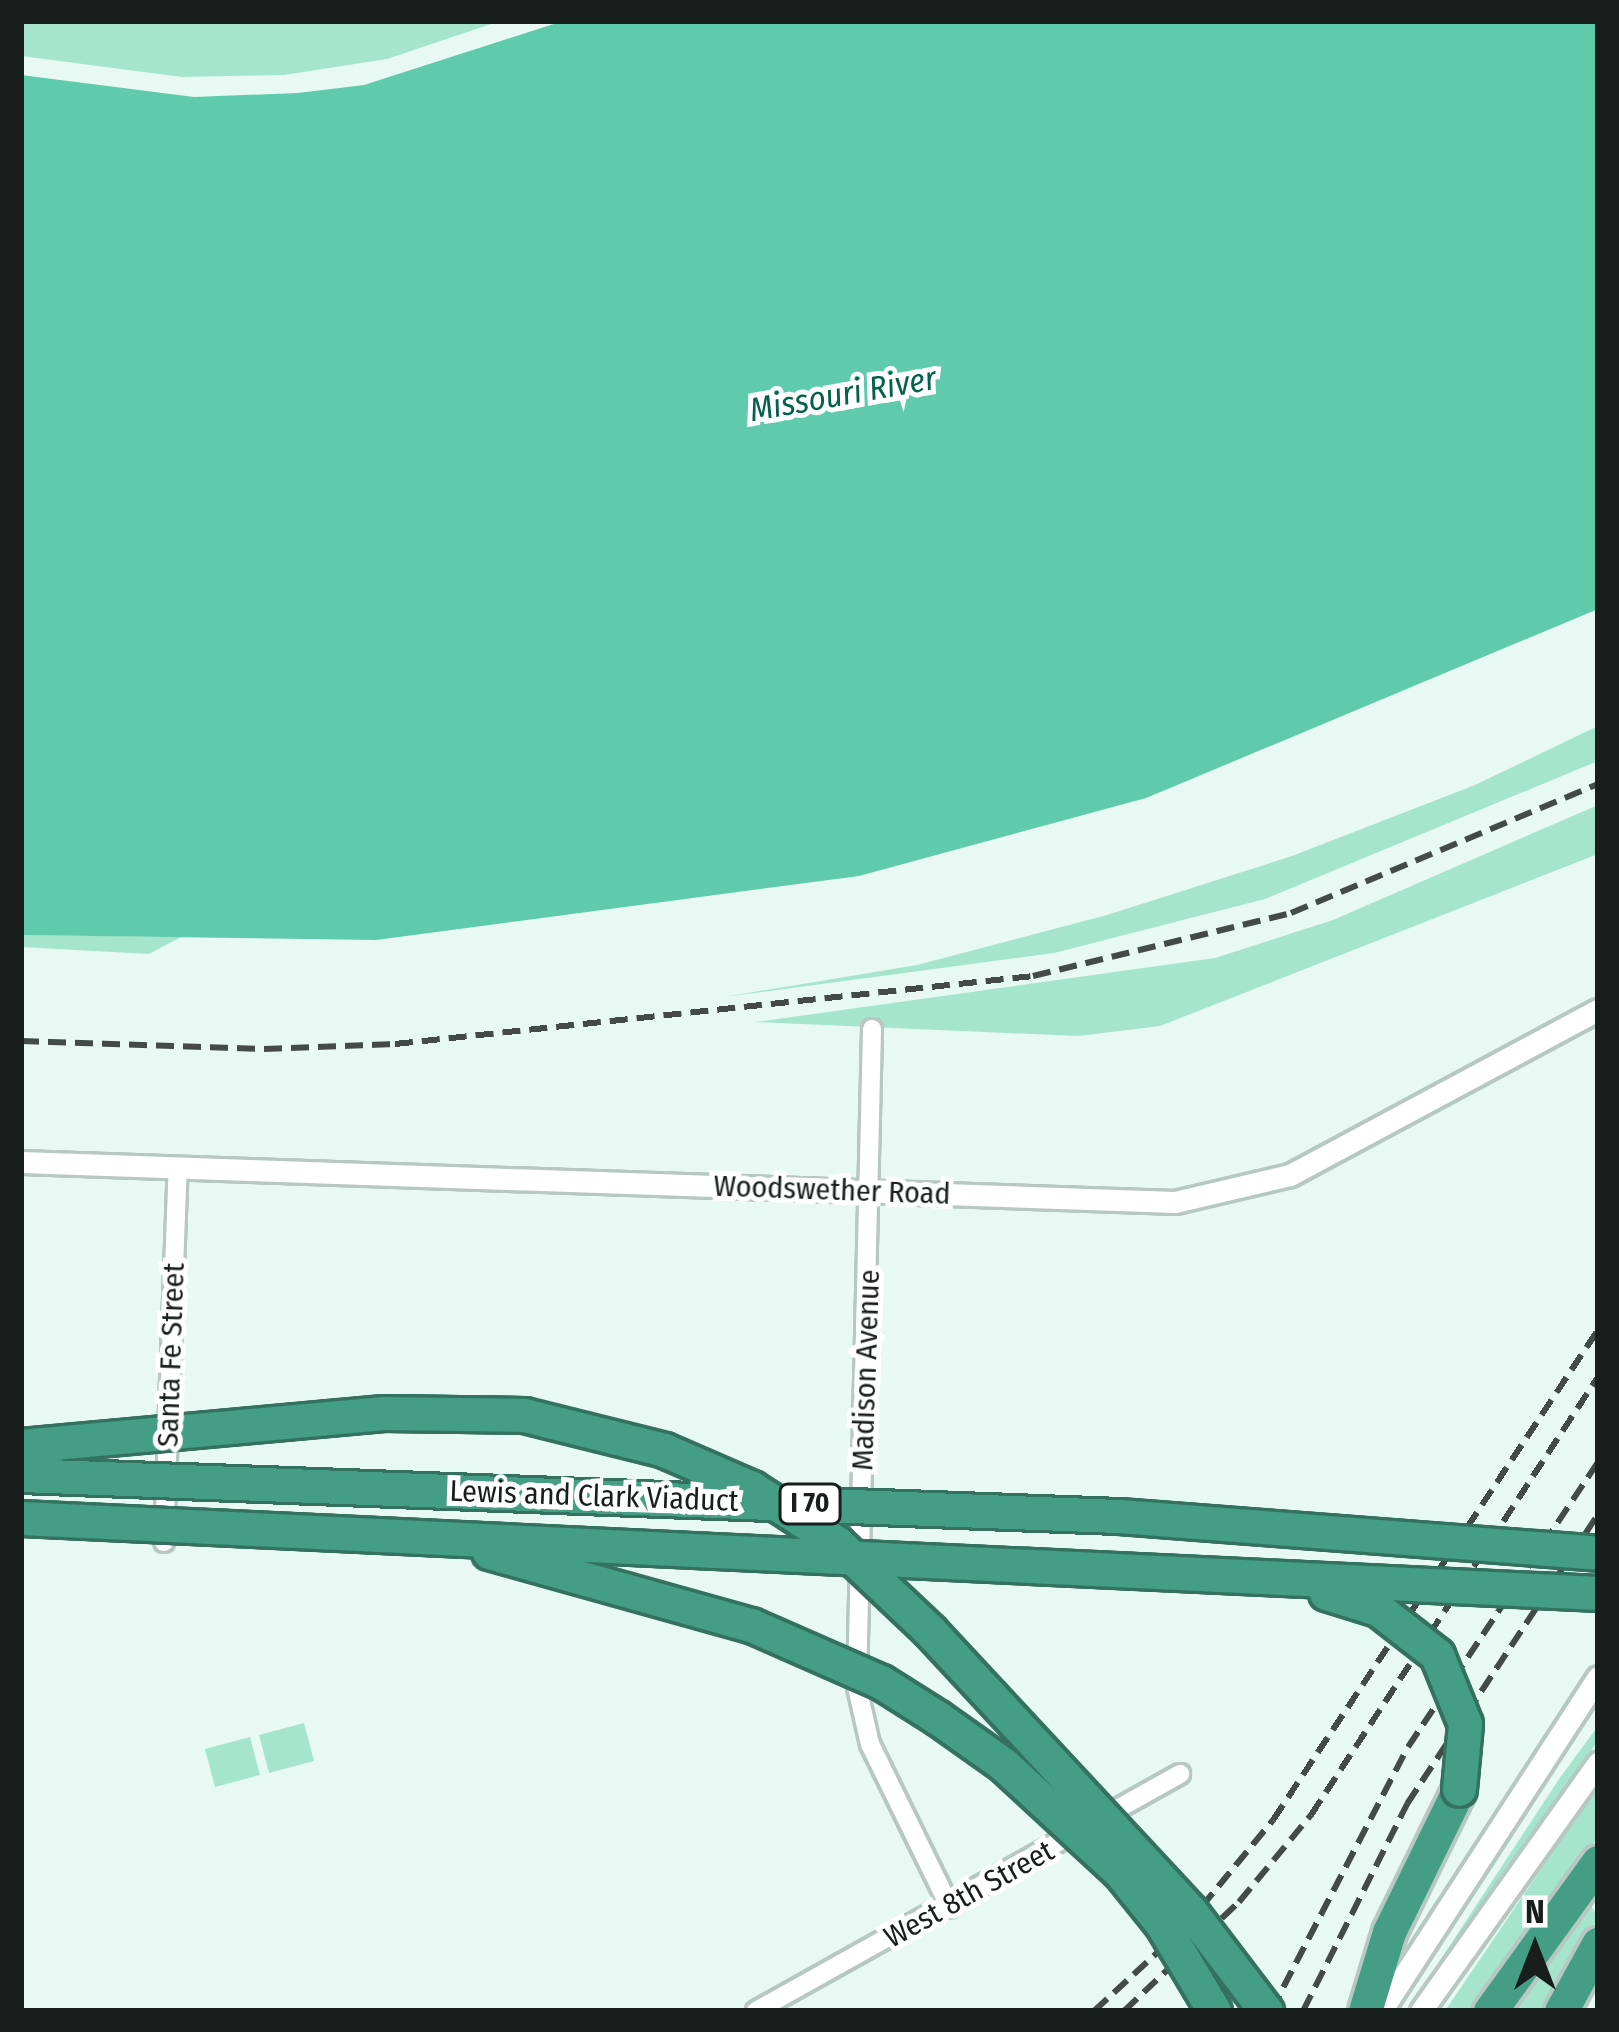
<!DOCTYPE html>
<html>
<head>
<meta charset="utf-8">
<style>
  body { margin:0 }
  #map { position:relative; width:1619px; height:2032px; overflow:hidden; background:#e7f9f2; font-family:"Fira Sans Condensed",sans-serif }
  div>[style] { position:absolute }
  .green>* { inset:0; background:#a5e5ce }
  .water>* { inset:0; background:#5fcbaa }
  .roads { filter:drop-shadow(3px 0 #b6c8c1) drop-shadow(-3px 0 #b6c8c1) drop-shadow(0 3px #b6c8c1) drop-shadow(0 -3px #b6c8c1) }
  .minor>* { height:18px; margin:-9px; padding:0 9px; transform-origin:9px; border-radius:9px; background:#fff }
  .tertiary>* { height:21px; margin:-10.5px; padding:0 10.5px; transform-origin:10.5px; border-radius:10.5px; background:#fff }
  .motorway>* { height:33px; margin:-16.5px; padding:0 16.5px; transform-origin:16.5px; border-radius:16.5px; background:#439e83 }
  .rail>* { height:6px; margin-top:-3px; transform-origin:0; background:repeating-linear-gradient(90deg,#424b48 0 18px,transparent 0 27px) }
  .bridges { filter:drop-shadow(3px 0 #34715f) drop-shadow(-3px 0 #34715f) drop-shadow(0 3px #34715f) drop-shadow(0 -3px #34715f) }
  .motorway-bridge>* { height:33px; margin:-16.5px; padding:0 16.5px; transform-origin:16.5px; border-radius:16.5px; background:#439e83 }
  span { translate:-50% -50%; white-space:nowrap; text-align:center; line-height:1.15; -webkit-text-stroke:10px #fff; paint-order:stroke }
  .shield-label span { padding:3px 9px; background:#fff; border:3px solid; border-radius:9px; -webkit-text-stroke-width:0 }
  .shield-label { font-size:27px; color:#171e1b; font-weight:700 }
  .street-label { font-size:30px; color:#171e1b }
  .water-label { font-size:33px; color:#03614b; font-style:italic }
  .frame { position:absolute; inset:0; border:24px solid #171e1b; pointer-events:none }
  .north { position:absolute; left:1475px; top:1888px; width:120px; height:120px; -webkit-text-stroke:9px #fff; paint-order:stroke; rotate:0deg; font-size:33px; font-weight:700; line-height:48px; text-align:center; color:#171e1b }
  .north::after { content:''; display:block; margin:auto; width:42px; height:54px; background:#171e1b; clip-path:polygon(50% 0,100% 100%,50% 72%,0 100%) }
</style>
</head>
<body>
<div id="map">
  <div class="green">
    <i style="clip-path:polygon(21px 21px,500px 21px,387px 59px,284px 75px,182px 77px,21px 56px)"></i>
    <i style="clip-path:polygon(1598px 726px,1598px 761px,1265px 899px,1054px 953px,724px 997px,917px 965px,1107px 915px,1292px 856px,1475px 785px)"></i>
    <i style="clip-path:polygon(1598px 805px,1598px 854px,1160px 1026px,1078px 1036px,756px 1022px,1215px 958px,1333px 920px)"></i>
    <i style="clip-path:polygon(21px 935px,181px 937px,149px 954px,21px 947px)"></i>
    <i style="clip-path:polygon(304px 1723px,314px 1761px,269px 1773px,259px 1735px)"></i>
    <i style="clip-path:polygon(1598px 1726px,1598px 1741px,1407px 2011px,1559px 1779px)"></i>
    <i style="clip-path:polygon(250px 1737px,260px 1775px,215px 1787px,205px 1749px)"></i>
    <i style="clip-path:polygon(1598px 1785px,1598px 1837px,1473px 2011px,1445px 2011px)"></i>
    <i style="clip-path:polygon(1588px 1901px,1598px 1917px,1547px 2011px,1512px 2011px)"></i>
  </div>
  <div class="water">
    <i style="clip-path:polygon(563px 21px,1598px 21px,1598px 609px,1146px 798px,859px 876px,376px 940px,21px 935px,21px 75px,194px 97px,298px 93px,364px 85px)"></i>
  </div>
  <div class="roads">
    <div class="minor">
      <i style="left:872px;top:1029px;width:658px;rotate:91.31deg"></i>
      <i style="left:857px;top:1687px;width:58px;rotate:77.2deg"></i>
      <i style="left:870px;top:1744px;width:182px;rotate:63.9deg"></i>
      <i style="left:164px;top:1542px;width:375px;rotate:-87.9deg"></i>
      <i style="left:756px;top:2011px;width:486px;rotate:-29.2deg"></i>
    </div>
    <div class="tertiary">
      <i style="left:21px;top:1162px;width:1155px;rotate:1.99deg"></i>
      <i style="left:1175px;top:1202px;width:118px;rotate:-13.2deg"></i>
      <i style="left:1290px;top:1175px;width:349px;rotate:-28.2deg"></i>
      <i style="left:1381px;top:2011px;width:398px;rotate:-57deg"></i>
      <i style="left:1421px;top:2011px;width:305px;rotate:-54.5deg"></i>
    </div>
    <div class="motorway">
      <i style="left:1365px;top:2011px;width:83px;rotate:-73.1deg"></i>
      <i style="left:1389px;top:1932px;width:159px;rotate:-63.9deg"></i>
      <i style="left:1490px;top:2011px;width:184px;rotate:-54.1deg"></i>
      <i style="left:1561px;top:2011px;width:77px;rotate:-61.1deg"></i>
    </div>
  </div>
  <div class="rail">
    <i style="left:21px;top:1041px;width:243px;rotate:1.9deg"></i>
    <i style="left:264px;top:1049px;width:131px;rotate:-2.2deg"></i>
    <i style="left:395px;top:1044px;width:642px;rotate:-6.08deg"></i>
    <i style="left:1033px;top:976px;width:266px;rotate:-13.7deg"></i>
    <i style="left:1291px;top:913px;width:333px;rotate:-22.8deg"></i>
    <i style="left:1094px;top:2011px;width:122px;rotate:-42.7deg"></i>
    <i style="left:1184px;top:1928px;width:140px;rotate:-50.5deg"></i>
    <i style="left:1273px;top:1820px;width:588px;rotate:-56.45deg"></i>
    <i style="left:1124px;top:2011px;width:158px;rotate:-43.5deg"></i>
    <i style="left:1239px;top:1902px;width:113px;rotate:-50.4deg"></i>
    <i style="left:1311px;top:1815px;width:524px;rotate:-56.77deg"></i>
    <i style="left:1271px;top:2011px;width:297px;rotate:-62.6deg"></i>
    <i style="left:1408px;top:1747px;width:343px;rotate:-56.3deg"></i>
    <i style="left:1303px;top:2011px;width:232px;rotate:-63.3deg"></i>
    <i style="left:1407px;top:1804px;width:347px;rotate:-56.6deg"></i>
  </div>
  <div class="bridges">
    <div class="motorway-bridge">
      <i style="left:21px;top:1446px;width:364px;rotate:-5.2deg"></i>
      <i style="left:384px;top:1413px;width:140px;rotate:0.8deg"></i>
      <i style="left:524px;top:1415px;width:144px;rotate:14deg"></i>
      <i style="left:664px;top:1450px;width:96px;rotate:23.4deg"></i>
      <i style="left:752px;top:1488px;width:101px;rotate:32.9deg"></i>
      <i style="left:837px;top:1543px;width:128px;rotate:43.4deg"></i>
      <i style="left:930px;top:1631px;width:382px;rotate:47.1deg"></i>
      <i style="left:1190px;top:1911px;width:126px;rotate:52.8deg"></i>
      <i style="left:21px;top:1475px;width:1099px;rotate:2.14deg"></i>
      <i style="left:1119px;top:1516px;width:480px;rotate:4.4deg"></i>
      <i style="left:21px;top:1518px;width:1579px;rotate:2.72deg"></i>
      <i style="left:489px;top:1552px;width:272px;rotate:15.6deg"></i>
      <i style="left:751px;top:1625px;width:142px;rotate:23.7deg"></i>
      <i style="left:881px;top:1682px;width:67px;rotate:32.3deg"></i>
      <i style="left:938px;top:1718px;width:80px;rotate:35.3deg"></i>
      <i style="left:1003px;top:1764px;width:159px;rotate:42.7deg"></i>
      <i style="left:1120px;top:1872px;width:67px;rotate:51.1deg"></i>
      <i style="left:1162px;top:1924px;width:101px;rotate:59.1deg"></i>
      <i style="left:1326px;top:1593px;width:54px;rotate:17.1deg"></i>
      <i style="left:1378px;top:1609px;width:75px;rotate:37.9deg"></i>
      <i style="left:1437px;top:1655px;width:74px;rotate:67.9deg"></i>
      <i style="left:1465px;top:1724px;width:65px;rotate:95.3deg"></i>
    </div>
  </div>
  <div class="shield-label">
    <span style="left:810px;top:1504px">I 70</span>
  </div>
  <div class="street-label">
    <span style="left:832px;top:1190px;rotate:2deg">Woodswether Road</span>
    <span style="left:171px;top:1355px;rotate:-88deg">Santa Fe Street</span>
    <span style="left:866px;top:1370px;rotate:-88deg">Madison Avenue</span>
    <span style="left:594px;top:1496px;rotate:2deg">Lewis and Clark Viaduct</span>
    <span style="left:969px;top:1894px;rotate:-29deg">West 8th Street</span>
  </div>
  <div class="water-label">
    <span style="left:843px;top:395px;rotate:-10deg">Missouri River</span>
  </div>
  <div class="frame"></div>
  <div class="north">N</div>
</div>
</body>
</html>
